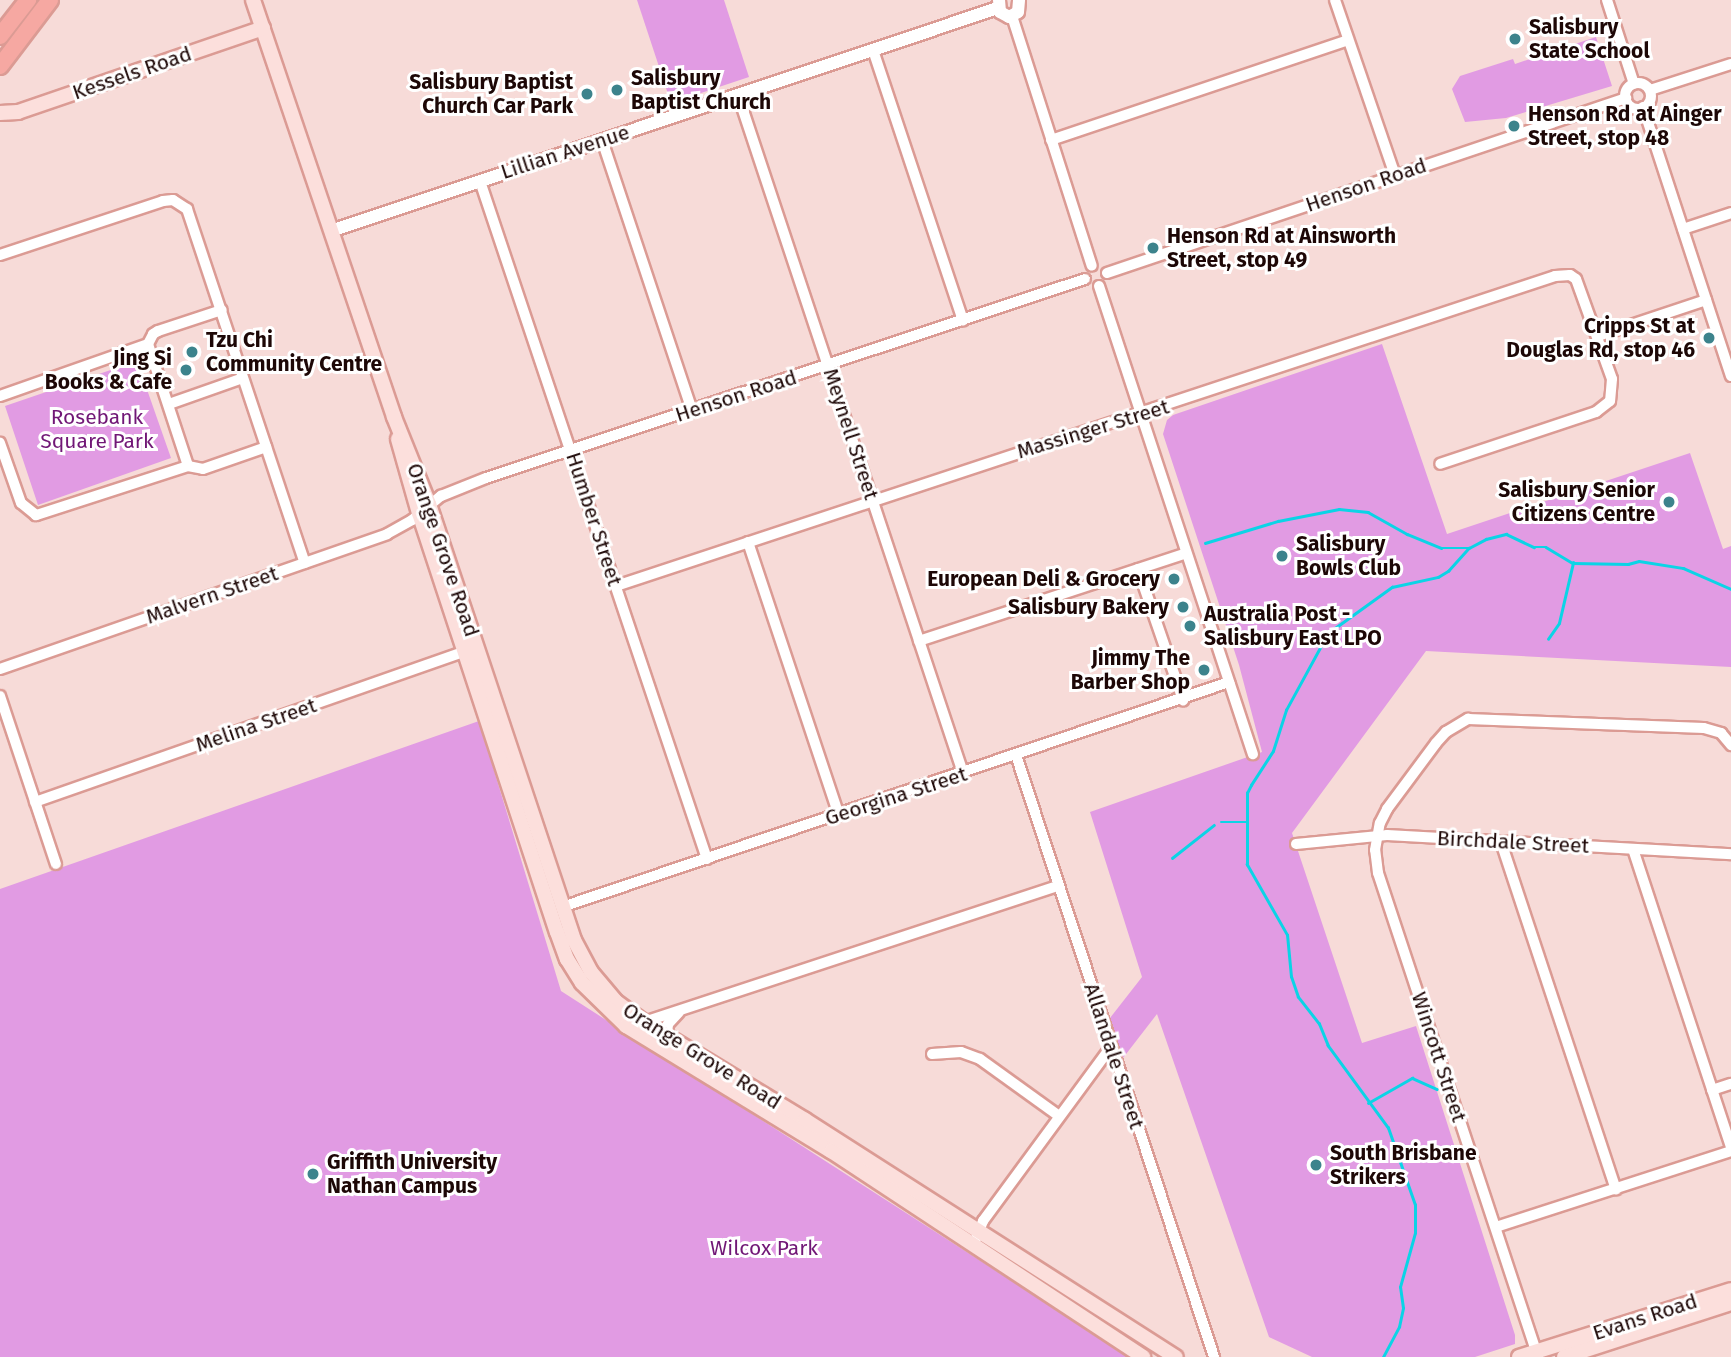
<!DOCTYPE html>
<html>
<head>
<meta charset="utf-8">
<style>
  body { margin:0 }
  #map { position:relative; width:1731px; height:1357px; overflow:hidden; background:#f7dbd8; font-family:"Fira Sans",sans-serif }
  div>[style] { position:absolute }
  .green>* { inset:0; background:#e19be3 }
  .stream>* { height:2.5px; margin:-1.25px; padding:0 1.25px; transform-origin:1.25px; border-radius:1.25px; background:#0bd4e6 }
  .roads { filter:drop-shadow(2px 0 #db9b94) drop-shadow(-2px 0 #db9b94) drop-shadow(0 2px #db9b94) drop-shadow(0 -2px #db9b94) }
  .minor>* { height:10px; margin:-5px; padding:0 5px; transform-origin:5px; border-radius:5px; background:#fff }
  .minor>.ring { margin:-5px; padding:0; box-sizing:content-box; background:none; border:10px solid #fff; border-radius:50% }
  .tertiary>* { height:12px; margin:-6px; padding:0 6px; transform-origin:6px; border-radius:6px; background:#fff }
  .secondary>* { height:14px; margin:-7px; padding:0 7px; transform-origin:7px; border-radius:7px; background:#fcdfdc }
  .trunk>* { height:16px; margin:-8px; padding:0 8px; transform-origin:8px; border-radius:8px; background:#f6a8a2 }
  .dots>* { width:19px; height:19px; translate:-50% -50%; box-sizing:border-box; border:4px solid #fff; border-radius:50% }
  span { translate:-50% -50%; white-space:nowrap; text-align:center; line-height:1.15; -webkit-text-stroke:6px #fff; paint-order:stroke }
  .poi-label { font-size:21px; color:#1d0706; font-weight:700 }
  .left { translate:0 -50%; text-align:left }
  .right { translate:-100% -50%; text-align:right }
  .street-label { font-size:21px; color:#1d0706 }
  .park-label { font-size:21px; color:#711776 }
</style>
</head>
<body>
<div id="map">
  <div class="green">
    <i style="clip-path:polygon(637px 0,724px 0,749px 77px,671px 103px)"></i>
    <i style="clip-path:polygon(1596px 37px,1612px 86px,1506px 118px,1465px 122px,1452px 89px,1460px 76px,1513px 59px,1515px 64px)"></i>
    <i style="clip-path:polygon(1382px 344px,1447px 534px,1690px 453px,1723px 549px,1731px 546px,1731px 667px,1426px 651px,1292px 833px,1362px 1043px,1416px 1026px,1515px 1335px,1515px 1344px,1475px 1357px,1312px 1357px,1269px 1337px,1157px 1014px,1123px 1058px,1110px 1018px,1142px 977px,1090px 812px,1262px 752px,1239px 665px,1163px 434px,1167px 420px,1173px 415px)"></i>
    <i style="clip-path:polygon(137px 361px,171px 458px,38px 505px,5px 406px)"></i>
    <i style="clip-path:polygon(479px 721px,561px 991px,1130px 1357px,0 1357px,0 889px)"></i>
  </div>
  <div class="stream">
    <i style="left:1205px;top:543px;width:76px;rotate:-16.8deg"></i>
    <i style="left:1278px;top:521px;width:62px;rotate:-11.1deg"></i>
    <i style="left:1339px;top:509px;width:29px;rotate:6deg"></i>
    <i style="left:1368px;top:512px;width:45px;rotate:29.4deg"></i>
    <i style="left:1407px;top:534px;width:37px;rotate:22deg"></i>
    <i style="left:1441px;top:548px;width:28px"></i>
    <i style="left:1548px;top:639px;width:19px;rotate:-55deg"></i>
    <i style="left:1559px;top:623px;width:62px;rotate:-76.9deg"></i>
    <i style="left:1221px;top:822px;width:25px"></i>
    <i style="left:1172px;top:858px;width:53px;rotate:-38.2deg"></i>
    <i style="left:1368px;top:1103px;width:51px;rotate:-29.6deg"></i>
    <i style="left:1412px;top:1078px;width:27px;rotate:24deg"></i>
    <i style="left:1383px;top:1357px;width:34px;rotate:-62deg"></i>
    <i style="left:1399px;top:1327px;width:19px;rotate:-78deg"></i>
    <i style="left:1403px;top:1308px;width:21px;rotate:-98deg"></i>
    <i style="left:1400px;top:1287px;width:56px;rotate:-74.5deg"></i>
    <i style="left:1415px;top:1233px;width:28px;rotate:-90deg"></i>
    <i style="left:1415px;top:1205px;width:82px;rotate:-109.3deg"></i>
    <i style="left:1388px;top:1128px;width:102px;rotate:-126.2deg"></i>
    <i style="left:1328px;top:1046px;width:24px;rotate:-112deg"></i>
    <i style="left:1319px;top:1024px;width:34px;rotate:-128deg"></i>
    <i style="left:1298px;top:997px;width:21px;rotate:-109deg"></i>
    <i style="left:1291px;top:977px;width:42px;rotate:-95.4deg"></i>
    <i style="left:1287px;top:935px;width:81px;rotate:-119.7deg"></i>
    <i style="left:1247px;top:865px;width:72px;rotate:-90deg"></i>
    <i style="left:1247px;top:793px;width:9px;rotate:-63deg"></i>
    <i style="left:1251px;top:785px;width:40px;rotate:-57.1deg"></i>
    <i style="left:1273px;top:751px;width:43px;rotate:-72.4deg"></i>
    <i style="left:1286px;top:710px;width:88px;rotate:-61.4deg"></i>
    <i style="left:1328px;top:633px;width:79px;rotate:-35.7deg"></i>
    <i style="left:1392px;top:587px;width:47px;rotate:-12.3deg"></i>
    <i style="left:1438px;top:577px;width:12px;rotate:-31deg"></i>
    <i style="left:1448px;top:571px;width:31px;rotate:-48deg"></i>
    <i style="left:1469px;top:548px;width:19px;rotate:-28deg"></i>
    <i style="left:1486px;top:539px;width:21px;rotate:-14deg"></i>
    <i style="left:1506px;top:534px;width:31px;rotate:25deg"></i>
    <i style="left:1534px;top:547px;width:12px"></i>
    <i style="left:1546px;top:547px;width:31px;rotate:31deg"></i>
    <i style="left:1573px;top:563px;width:55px;rotate:1deg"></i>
    <i style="left:1628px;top:564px;width:11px;rotate:-15deg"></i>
    <i style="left:1639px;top:561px;width:45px;rotate:9deg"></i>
    <i style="left:1683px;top:568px;width:52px;rotate:23.6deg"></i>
  </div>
  <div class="roads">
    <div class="minor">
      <i style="left:1335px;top:0;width:185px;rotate:71.1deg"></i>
      <i style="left:1607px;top:0;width:88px;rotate:72.2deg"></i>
      <i style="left:1012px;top:16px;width:262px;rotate:72.3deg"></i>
      <i style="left:873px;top:50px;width:285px;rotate:71.6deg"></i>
      <i class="ring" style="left:1625px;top:83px;width:16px;height:16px"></i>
      <i style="left:1650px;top:90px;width:85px;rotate:-17.8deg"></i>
      <i style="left:738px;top:95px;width:714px;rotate:71.64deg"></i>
      <i style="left:1643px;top:107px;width:283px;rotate:71.9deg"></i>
      <i style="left:602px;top:140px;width:285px;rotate:71.6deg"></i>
      <i style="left:1051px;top:140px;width:313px;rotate:-18.6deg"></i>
      <i style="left:480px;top:181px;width:715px;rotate:71.49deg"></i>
      <i style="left:1683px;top:229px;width:51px;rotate:-18.4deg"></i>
      <i style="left:0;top:255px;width:172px;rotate:-18.3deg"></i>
      <i style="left:163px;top:201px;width:10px;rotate:-6deg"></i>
      <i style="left:173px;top:200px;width:17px;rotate:33deg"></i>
      <i style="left:187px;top:209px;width:373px;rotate:71.6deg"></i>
      <i style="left:1107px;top:273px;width:548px;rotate:-18.63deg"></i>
      <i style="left:1099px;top:286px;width:493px;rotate:71.8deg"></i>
      <i style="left:1598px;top:336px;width:114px;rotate:-18.4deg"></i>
      <i style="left:148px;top:344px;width:11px;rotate:-63deg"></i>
      <i style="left:153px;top:334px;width:6px;rotate:-31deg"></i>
      <i style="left:158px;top:331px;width:67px;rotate:-18.2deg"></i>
      <i style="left:0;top:396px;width:157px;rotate:-19.4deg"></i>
      <i style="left:148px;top:344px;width:128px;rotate:71.8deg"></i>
      <i style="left:188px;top:466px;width:160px;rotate:162.1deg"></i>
      <i style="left:36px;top:515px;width:19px;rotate:-141deg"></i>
      <i style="left:21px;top:503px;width:64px;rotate:-109.3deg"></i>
      <i style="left:169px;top:404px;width:78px;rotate:-19.4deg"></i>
      <i style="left:188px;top:466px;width:15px;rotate:11deg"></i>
      <i style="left:203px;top:469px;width:67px;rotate:-19.2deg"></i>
      <i style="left:748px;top:542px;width:288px;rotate:71.6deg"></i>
      <i style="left:1138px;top:569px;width:139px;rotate:71deg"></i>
      <i style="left:616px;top:586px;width:989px;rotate:-18.27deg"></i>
      <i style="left:1555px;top:276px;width:15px;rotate:-4deg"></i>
      <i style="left:1570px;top:275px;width:7px;rotate:34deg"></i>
      <i style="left:1576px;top:279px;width:106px;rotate:70.2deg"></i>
      <i style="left:1612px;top:379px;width:22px;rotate:95deg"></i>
      <i style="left:1610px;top:401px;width:18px;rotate:142deg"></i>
      <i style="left:1596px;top:412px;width:164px;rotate:161.6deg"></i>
      <i style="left:919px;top:641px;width:281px;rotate:-18.2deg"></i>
      <i style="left:0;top:669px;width:410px;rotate:-19.2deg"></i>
      <i style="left:387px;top:534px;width:29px;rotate:-29deg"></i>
      <i style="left:412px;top:520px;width:38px;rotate:-40deg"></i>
      <i style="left:441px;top:496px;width:48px;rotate:-21.8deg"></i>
      <i style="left:486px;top:478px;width:631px;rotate:-18.38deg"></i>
      <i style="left:0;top:696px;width:177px;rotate:71.6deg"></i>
      <i style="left:1016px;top:755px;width:634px;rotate:71.79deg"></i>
      <i style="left:35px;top:802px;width:460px;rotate:-19.3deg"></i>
      <i style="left:1501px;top:842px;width:366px;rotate:71.7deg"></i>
      <i style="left:1296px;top:844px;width:91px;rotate:-5.6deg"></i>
      <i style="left:1387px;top:835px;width:345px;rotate:3.2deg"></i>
      <i style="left:1633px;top:849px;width:314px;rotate:71.8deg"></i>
      <i style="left:562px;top:907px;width:704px;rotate:-18.64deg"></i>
      <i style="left:644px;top:1022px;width:436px;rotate:-18.2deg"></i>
      <i style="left:667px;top:1037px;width:13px;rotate:-86deg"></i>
      <i style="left:668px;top:1024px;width:16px;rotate:-47deg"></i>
      <i style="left:932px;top:1054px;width:29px;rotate:-4deg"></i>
      <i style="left:961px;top:1052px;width:20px;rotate:20deg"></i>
      <i style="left:980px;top:1059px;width:97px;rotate:35.8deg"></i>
      <i style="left:1712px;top:1090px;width:20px;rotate:-18deg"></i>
      <i style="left:1496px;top:1227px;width:247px;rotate:-17.9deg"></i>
      <i style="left:973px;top:1246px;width:27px;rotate:-68deg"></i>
      <i style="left:983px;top:1221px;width:216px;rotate:-53.7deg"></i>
      <i style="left:1538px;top:1357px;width:510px;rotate:-108.29deg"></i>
      <i style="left:1378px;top:873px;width:23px;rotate:-97deg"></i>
      <i style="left:1375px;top:850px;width:27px;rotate:-80deg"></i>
      <i style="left:1380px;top:823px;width:16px;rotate:-63deg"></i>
      <i style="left:1387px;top:809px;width:82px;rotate:-53.4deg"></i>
      <i style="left:1436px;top:743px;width:15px;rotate:-48deg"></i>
      <i style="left:1446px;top:732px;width:26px;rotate:-31deg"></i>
      <i style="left:1468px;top:719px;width:236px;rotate:2.2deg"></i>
      <i style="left:1704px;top:728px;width:18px;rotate:16deg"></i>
      <i style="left:1721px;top:733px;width:16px;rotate:50deg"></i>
    </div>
    <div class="tertiary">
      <i style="left:999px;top:0;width:12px;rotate:85deg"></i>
      <i style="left:1000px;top:12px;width:10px;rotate:29deg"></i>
      <i style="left:1009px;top:17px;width:10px;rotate:-29deg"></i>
      <i style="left:1018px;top:12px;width:12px;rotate:-85deg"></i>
      <i style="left:331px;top:231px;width:703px;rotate:-18.49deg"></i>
    </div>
    <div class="secondary">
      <i style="left:253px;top:0;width:440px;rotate:71.3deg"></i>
      <i style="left:394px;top:417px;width:94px;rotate:68.1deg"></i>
      <i style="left:429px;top:504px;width:459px;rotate:71.6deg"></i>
      <i style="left:574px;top:940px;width:36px;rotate:62deg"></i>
      <i style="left:591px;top:972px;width:38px;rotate:50deg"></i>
      <i style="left:615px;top:1001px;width:36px;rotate:36deg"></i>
      <i style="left:644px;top:1022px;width:188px;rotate:31.3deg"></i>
      <i style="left:805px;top:1120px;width:440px;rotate:32.6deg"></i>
      <i style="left:0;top:113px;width:18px;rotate:-3deg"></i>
      <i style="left:18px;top:112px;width:259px;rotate:-18.9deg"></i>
      <i style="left:398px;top:439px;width:77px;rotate:74.2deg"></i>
      <i style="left:419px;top:513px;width:441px;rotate:71.8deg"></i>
      <i style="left:557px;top:932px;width:29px;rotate:70deg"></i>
      <i style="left:567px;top:959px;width:28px;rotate:58deg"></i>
      <i style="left:582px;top:983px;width:62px;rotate:44.3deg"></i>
      <i style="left:626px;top:1026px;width:240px;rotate:31.4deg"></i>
      <i style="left:831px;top:1151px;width:374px;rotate:33.4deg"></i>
      <i style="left:1519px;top:1357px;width:222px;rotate:-17.5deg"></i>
      <i style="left:1564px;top:1357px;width:176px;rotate:-17.9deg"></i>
    </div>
    <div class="trunk">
      <i style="left:0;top:36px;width:46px;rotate:-52.1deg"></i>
      <i style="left:0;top:66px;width:83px;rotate:-52.9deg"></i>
    </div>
  </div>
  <div class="dots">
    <i style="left:1515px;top:39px;background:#3c838c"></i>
    <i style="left:617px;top:90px;background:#3c838c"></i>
    <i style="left:587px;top:94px;background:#3c838c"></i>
    <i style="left:1514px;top:126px;background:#3c838c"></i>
    <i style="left:1153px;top:248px;background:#3c838c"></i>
    <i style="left:1709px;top:338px;background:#3c838c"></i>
    <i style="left:192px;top:352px;background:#3c838c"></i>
    <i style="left:186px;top:370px;background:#3c838c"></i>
    <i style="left:1669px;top:502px;background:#3c838c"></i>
    <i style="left:1282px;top:556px;background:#3c838c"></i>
    <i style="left:1174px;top:579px;background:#3c838c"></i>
    <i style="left:1183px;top:607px;background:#3c838c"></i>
    <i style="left:1190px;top:626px;background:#3c838c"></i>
    <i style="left:1204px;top:670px;background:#3c838c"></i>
    <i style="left:1316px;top:1165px;background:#3c838c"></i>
    <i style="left:313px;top:1174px;background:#3c838c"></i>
  </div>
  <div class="poi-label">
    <span class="left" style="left:1529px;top:39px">Salisbury<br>State School</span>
    <span class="left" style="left:631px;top:90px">Salisbury<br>Baptist Church</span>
    <span class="right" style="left:573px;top:94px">Salisbury Baptist<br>Church Car Park</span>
    <span class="left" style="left:1528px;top:126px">Henson Rd at Ainger<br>Street, stop 48</span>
    <span class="left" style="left:1167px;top:248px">Henson Rd at Ainsworth<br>Street, stop 49</span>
    <span class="right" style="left:1695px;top:338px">Cripps St at<br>Douglas Rd, stop 46</span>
    <span class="left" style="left:206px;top:352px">Tzu Chi<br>Community Centre</span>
    <span class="right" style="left:172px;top:370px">Jing Si<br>Books &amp; Cafe</span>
    <span class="right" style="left:1655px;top:502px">Salisbury Senior<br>Citizens Centre</span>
    <span class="left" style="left:1296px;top:556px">Salisbury<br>Bowls Club</span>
    <span class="right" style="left:1160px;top:579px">European Deli &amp; Grocery</span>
    <span class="right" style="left:1169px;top:607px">Salisbury Bakery</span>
    <span class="left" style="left:1204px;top:626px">Australia Post -<br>Salisbury East LPO</span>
    <span class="right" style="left:1190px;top:670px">Jimmy The<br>Barber Shop</span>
    <span class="left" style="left:1330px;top:1165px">South Brisbane<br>Strikers</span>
    <span class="left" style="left:327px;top:1174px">Griffith University<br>Nathan Campus</span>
  </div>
  <div class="street-label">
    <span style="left:132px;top:73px;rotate:-19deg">Kessels Road</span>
    <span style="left:565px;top:152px;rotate:-18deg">Lillian Avenue</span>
    <span style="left:1366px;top:185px;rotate:-19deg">Henson Road</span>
    <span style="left:736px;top:396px;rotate:-18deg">Henson Road</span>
    <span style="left:1093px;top:429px;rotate:-17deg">Massinger Street</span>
    <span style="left:851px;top:434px;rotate:72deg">Meynell Street</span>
    <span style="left:594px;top:519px;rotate:72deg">Humber Street</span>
    <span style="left:443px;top:550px;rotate:71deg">Orange Grove Road</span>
    <span style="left:212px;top:595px;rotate:-19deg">Malvern Street</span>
    <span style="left:256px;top:725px;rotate:-19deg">Melina Street</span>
    <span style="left:896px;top:796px;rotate:-18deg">Georgina Street</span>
    <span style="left:1513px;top:842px;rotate:3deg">Birchdale Street</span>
    <span style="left:702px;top:1056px;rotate:32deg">Orange Grove Road</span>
    <span style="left:1114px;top:1056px;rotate:72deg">Allandale Street</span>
    <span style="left:1439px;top:1057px;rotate:72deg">Wincott Street</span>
    <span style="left:1645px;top:1317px;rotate:-18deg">Evans Road</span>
  </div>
  <div class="park-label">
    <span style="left:97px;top:429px">Rosebank<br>Square Park</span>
    <span style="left:764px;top:1248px">Wilcox Park</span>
  </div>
</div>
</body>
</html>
